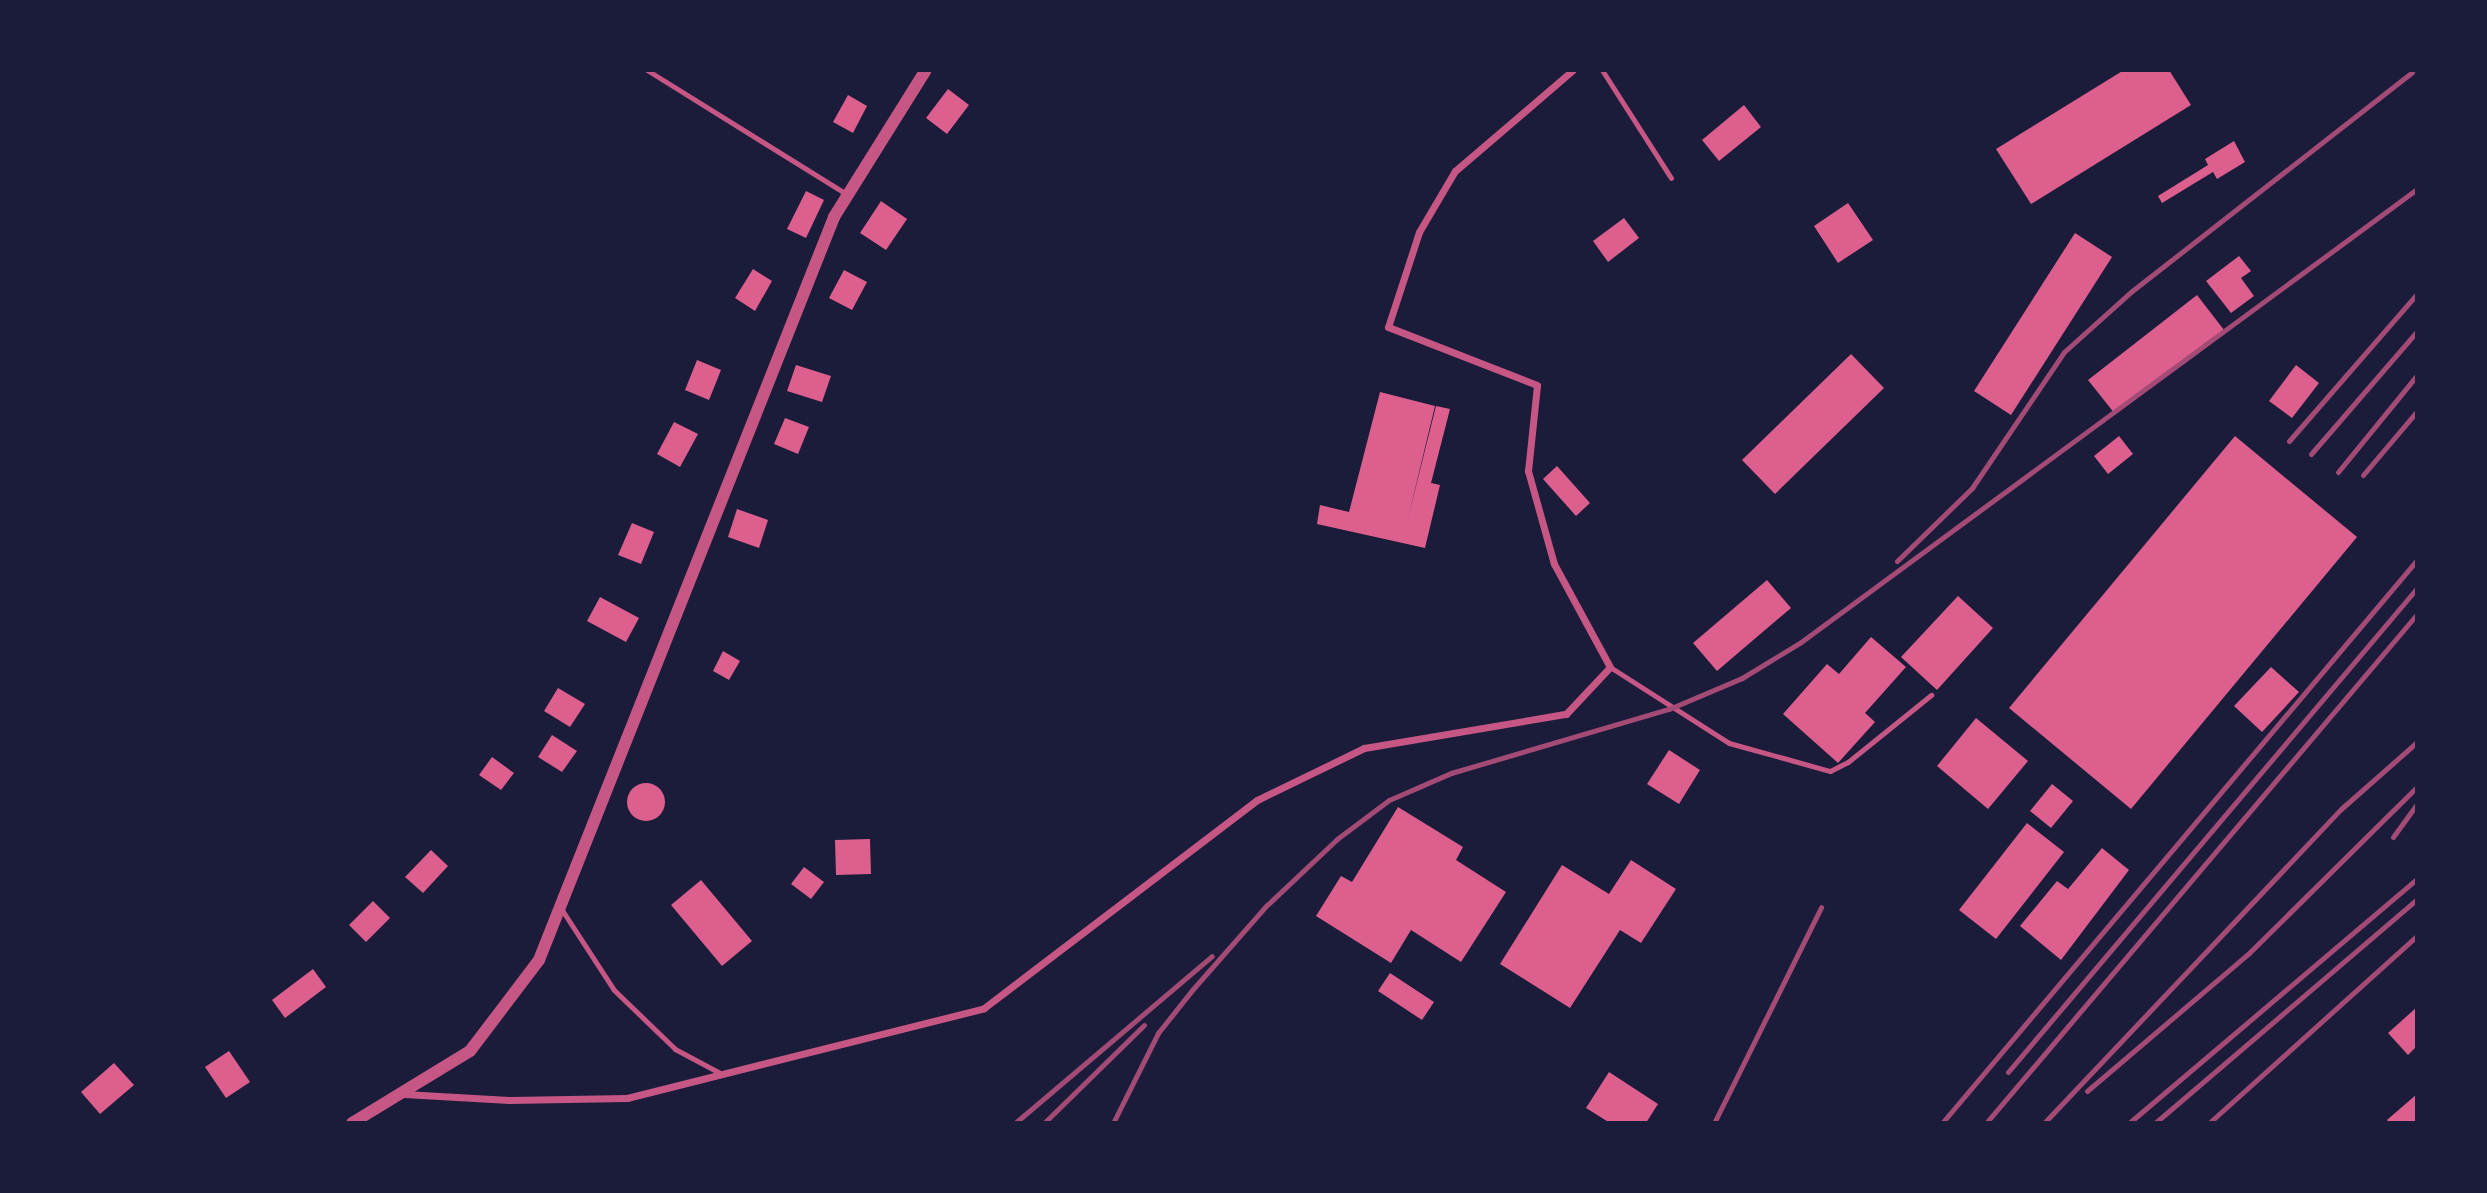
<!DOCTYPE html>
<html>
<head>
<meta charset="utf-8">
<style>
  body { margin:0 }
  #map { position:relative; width:2487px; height:1193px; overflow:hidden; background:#1b1b3a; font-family:"Roboto Condensed",sans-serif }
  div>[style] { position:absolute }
  .building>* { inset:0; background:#dd5f8e }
  .round { border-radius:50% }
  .service>* { height:5px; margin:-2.5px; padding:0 2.5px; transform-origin:2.5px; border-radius:2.5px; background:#c65784 }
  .minor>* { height:7px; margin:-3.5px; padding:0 3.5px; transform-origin:3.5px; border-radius:3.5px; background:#c65784 }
  .tertiary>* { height:12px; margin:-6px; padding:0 6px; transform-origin:6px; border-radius:6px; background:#c65784 }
  .rail>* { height:5px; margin:-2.5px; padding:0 2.5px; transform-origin:2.5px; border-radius:2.5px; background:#a44b75 }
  span { translate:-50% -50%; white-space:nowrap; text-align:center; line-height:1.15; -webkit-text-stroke:7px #1b1b3a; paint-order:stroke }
  .frame { position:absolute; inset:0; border:72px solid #1b1b3a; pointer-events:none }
</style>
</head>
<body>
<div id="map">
  <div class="building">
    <i style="clip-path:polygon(2124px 70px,2169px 70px,2191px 105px,2031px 204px,1996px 149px)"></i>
    <i style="clip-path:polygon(948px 89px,969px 105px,947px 134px,926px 118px)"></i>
    <i style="clip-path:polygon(848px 95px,867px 106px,853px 133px,833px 122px)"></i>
    <i style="clip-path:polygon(1744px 105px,1761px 127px,1719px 161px,1702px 140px)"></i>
    <i style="clip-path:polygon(2234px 141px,2245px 162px,2217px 179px,2213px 172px,2162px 203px,2158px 196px,2208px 165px,2205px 159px)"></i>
    <i style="clip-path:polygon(806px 191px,824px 200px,806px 238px,787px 229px)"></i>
    <i style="clip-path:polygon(881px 201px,907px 219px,886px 250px,860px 233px)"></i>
    <i style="clip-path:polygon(1848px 203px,1873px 240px,1838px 263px,1814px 226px)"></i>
    <i style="clip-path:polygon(1624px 218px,1639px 238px,1608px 262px,1593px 241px)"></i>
    <i style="clip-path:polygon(2075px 233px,2112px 257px,2011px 415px,1974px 391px)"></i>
    <i style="clip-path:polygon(2239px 256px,2251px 271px,2241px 278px,2254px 296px,2231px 313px,2206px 281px)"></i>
    <i style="clip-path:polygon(753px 269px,772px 281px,755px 311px,735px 298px)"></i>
    <i style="clip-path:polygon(844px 270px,867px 282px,852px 310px,829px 298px)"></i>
    <i style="clip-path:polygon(2197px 295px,2224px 330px,2115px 414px,2088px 380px)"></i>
    <i style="clip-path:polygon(1851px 354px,1884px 388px,1775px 494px,1742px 460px)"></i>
    <i style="clip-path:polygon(697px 360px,721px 370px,709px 400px,685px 390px)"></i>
    <i style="clip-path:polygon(796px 365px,831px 376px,822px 402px,787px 391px)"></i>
    <i style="clip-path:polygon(2296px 365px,2319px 383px,2292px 418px,2269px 401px)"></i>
    <i style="clip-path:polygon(1380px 392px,1435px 406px,1408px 518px,1436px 406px,1450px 409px,1431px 483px,1440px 485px,1425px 548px,1317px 524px,1320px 505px,1349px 512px)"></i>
    <i style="clip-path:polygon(785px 418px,809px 427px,798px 454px,774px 444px)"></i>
    <i style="clip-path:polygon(674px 422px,698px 434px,680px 467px,657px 454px)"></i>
    <i style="clip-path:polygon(2119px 436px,2133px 454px,2108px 474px,2094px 456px)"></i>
    <i style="clip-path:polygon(2235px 436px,2357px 537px,2131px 809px,2009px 708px)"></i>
    <i style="clip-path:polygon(1557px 466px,1590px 503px,1576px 516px,1543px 479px)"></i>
    <i style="clip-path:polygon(737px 509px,768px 520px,759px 548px,728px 537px)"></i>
    <i style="clip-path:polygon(632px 523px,654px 532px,641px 564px,618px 555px)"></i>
    <i style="clip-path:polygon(1767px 580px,1791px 608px,1717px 671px,1693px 643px)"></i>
    <i style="clip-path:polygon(1958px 596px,1993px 628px,1937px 690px,1901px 657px)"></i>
    <i style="clip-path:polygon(600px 597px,639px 618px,626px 642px,587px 621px)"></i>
    <i style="clip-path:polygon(1871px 637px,1906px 667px,1865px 713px,1875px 722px,1838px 763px,1783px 714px,1827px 664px,1839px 674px)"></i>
    <i style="clip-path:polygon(723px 651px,740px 661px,729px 680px,713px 671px)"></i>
    <i style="clip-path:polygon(2271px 667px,2299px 692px,2262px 732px,2234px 706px)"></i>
    <i style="clip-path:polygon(558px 688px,585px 704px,570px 727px,544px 711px)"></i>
    <i style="clip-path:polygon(1976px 718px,2028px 761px,1988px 809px,1937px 766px)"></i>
    <i style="clip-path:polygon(552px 735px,577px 751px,562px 772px,538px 757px)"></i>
    <i style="clip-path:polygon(1669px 750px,1700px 770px,1679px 804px,1647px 784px)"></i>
    <i style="clip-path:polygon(492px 757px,514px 773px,501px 790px,479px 775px)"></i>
    <i class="round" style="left:627px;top:783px;width:38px;height:38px"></i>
    <i style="clip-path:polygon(2052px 784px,2073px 801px,2051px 828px,2030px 811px)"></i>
    <i style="clip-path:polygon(1398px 807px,1463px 847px,1456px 860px,1506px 892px,1461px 962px,1411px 930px,1391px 963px,1316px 916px,1341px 876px,1352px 882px)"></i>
    <i style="clip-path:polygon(2027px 823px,2064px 852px,1996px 939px,1959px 910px)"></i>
    <i style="clip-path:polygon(870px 839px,871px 874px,836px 875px,835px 840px)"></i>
    <i style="clip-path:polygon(2102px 848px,2129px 870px,2061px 960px,2020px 926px,2057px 881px,2068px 889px)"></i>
    <i style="clip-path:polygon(431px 850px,448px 866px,423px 893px,405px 877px)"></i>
    <i style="clip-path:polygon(1631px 860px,1676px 889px,1641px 943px,1620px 930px,1570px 1008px,1500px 964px,1562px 865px,1609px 894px)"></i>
    <i style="clip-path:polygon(804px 867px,824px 882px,811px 899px,791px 884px)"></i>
    <i style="clip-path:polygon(701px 880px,752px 941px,722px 966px,671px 905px)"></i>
    <i style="clip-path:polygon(373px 901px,390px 918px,366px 942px,349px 925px)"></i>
    <i style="clip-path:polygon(313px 969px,326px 987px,285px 1018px,272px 1000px)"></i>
    <i style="clip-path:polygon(1390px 973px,1434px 1002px,1422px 1020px,1378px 991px)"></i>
    <i style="clip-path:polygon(2417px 1007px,2417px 1046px,2408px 1055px,2388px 1033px)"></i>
    <i style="clip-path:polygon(229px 1051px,250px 1082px,226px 1098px,205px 1067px)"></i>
    <i style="clip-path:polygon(114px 1063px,134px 1085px,100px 1114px,81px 1092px)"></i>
    <i style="clip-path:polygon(1609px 1072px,1658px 1104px,1646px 1123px,1610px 1123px,1586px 1108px)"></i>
    <i style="clip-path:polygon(2417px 1094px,2417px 1123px,2389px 1123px,2387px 1120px)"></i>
  </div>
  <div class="service">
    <i style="left:647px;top:70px;width:237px;rotate:31.9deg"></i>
    <i style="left:1602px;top:70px;width:128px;rotate:57.4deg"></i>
    <i style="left:1610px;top:667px;width:141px;rotate:32.6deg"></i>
    <i style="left:1729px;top:743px;width:105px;rotate:15.5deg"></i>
    <i style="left:1830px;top:771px;width:20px;rotate:-27deg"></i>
    <i style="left:1848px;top:762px;width:107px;rotate:-38.9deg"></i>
    <i style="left:562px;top:910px;width:95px;rotate:57deg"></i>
    <i style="left:614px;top:990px;width:85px;rotate:44deg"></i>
    <i style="left:675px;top:1049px;width:51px;rotate:28.1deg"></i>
  </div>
  <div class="minor">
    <i style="left:404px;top:1094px;width:105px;rotate:3.3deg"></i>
    <i style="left:509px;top:1100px;width:118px;rotate:-1deg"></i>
    <i style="left:627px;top:1098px;width:368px;rotate:-14.1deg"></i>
    <i style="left:984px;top:1008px;width:343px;rotate:-37.3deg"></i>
    <i style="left:1257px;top:800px;width:119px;rotate:-25.9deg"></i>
    <i style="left:1364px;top:748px;width:205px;rotate:-9.6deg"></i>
    <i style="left:1566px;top:714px;width:64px;rotate:-46.9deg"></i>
    <i style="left:1610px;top:667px;width:117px;rotate:-118.5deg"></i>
    <i style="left:1554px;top:564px;width:97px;rotate:-105.6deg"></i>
    <i style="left:1528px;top:471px;width:86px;rotate:-84deg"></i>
    <i style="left:1537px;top:385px;width:160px;rotate:-158.7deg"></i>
    <i style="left:1388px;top:327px;width:100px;rotate:-71.9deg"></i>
    <i style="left:1419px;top:232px;width:71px;rotate:-59.5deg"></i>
    <i style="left:1455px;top:171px;width:155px;rotate:-40.6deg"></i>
  </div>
  <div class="tertiary">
    <i style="left:352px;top:1123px;width:138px;rotate:-31.4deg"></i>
    <i style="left:470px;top:1051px;width:114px;rotate:-52.8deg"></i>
    <i style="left:539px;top:960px;width:799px;rotate:-68.34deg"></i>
    <i style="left:834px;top:217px;width:173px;rotate:-58deg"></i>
  </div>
  <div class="rail">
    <i style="left:2289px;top:441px;width:195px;rotate:-49deg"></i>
    <i style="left:2311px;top:454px;width:162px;rotate:-49.2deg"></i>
    <i style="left:2338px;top:472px;width:125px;rotate:-50.8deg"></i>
    <i style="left:2363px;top:475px;width:84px;rotate:-49.8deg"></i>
    <i style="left:1897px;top:561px;width:105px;rotate:-44.2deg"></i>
    <i style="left:1972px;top:488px;width:164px;rotate:-55.9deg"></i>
    <i style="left:2064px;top:352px;width:91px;rotate:-41.9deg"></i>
    <i style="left:2132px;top:291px;width:359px;rotate:-38deg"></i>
    <i style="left:2393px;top:837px;width:41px;rotate:-54deg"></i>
    <i style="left:2008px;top:1072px;width:634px;rotate:-49.8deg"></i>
    <i style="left:2087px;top:1091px;width:213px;rotate:-40.4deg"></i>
    <i style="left:2249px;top:953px;width:236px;rotate:-44.7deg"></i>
    <i style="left:1015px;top:1123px;width:258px;rotate:-40.3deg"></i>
    <i style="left:1044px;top:1123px;width:140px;rotate:-44.4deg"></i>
    <i style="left:1113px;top:1123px;width:101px;rotate:-63.4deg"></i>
    <i style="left:1158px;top:1033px;width:56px;rotate:-51.5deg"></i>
    <i style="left:1193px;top:989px;width:111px;rotate:-48.7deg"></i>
    <i style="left:1266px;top:906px;width:98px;rotate:-43.3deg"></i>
    <i style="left:1337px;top:839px;width:65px;rotate:-36.9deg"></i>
    <i style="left:1389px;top:800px;width:68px;rotate:-23.5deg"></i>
    <i style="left:1451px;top:773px;width:227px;rotate:-16.4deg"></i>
    <i style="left:1669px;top:709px;width:79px;rotate:-23deg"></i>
    <i style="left:1742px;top:678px;width:69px;rotate:-31.4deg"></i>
    <i style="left:1801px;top:642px;width:765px;rotate:-36.33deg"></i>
    <i style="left:1714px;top:1123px;width:241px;rotate:-63.6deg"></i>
    <i style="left:1942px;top:1123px;width:737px;rotate:-49.85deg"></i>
    <i style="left:1986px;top:1123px;width:667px;rotate:-49.74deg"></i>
    <i style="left:2044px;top:1123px;width:432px;rotate:-46.6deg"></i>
    <i style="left:2341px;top:809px;width:101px;rotate:-41.4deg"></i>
    <i style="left:2129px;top:1123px;width:377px;rotate:-40.3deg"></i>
    <i style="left:2155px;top:1123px;width:345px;rotate:-40.5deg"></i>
    <i style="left:2209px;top:1123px;width:280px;rotate:-42deg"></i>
  </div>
  <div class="frame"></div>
</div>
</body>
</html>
